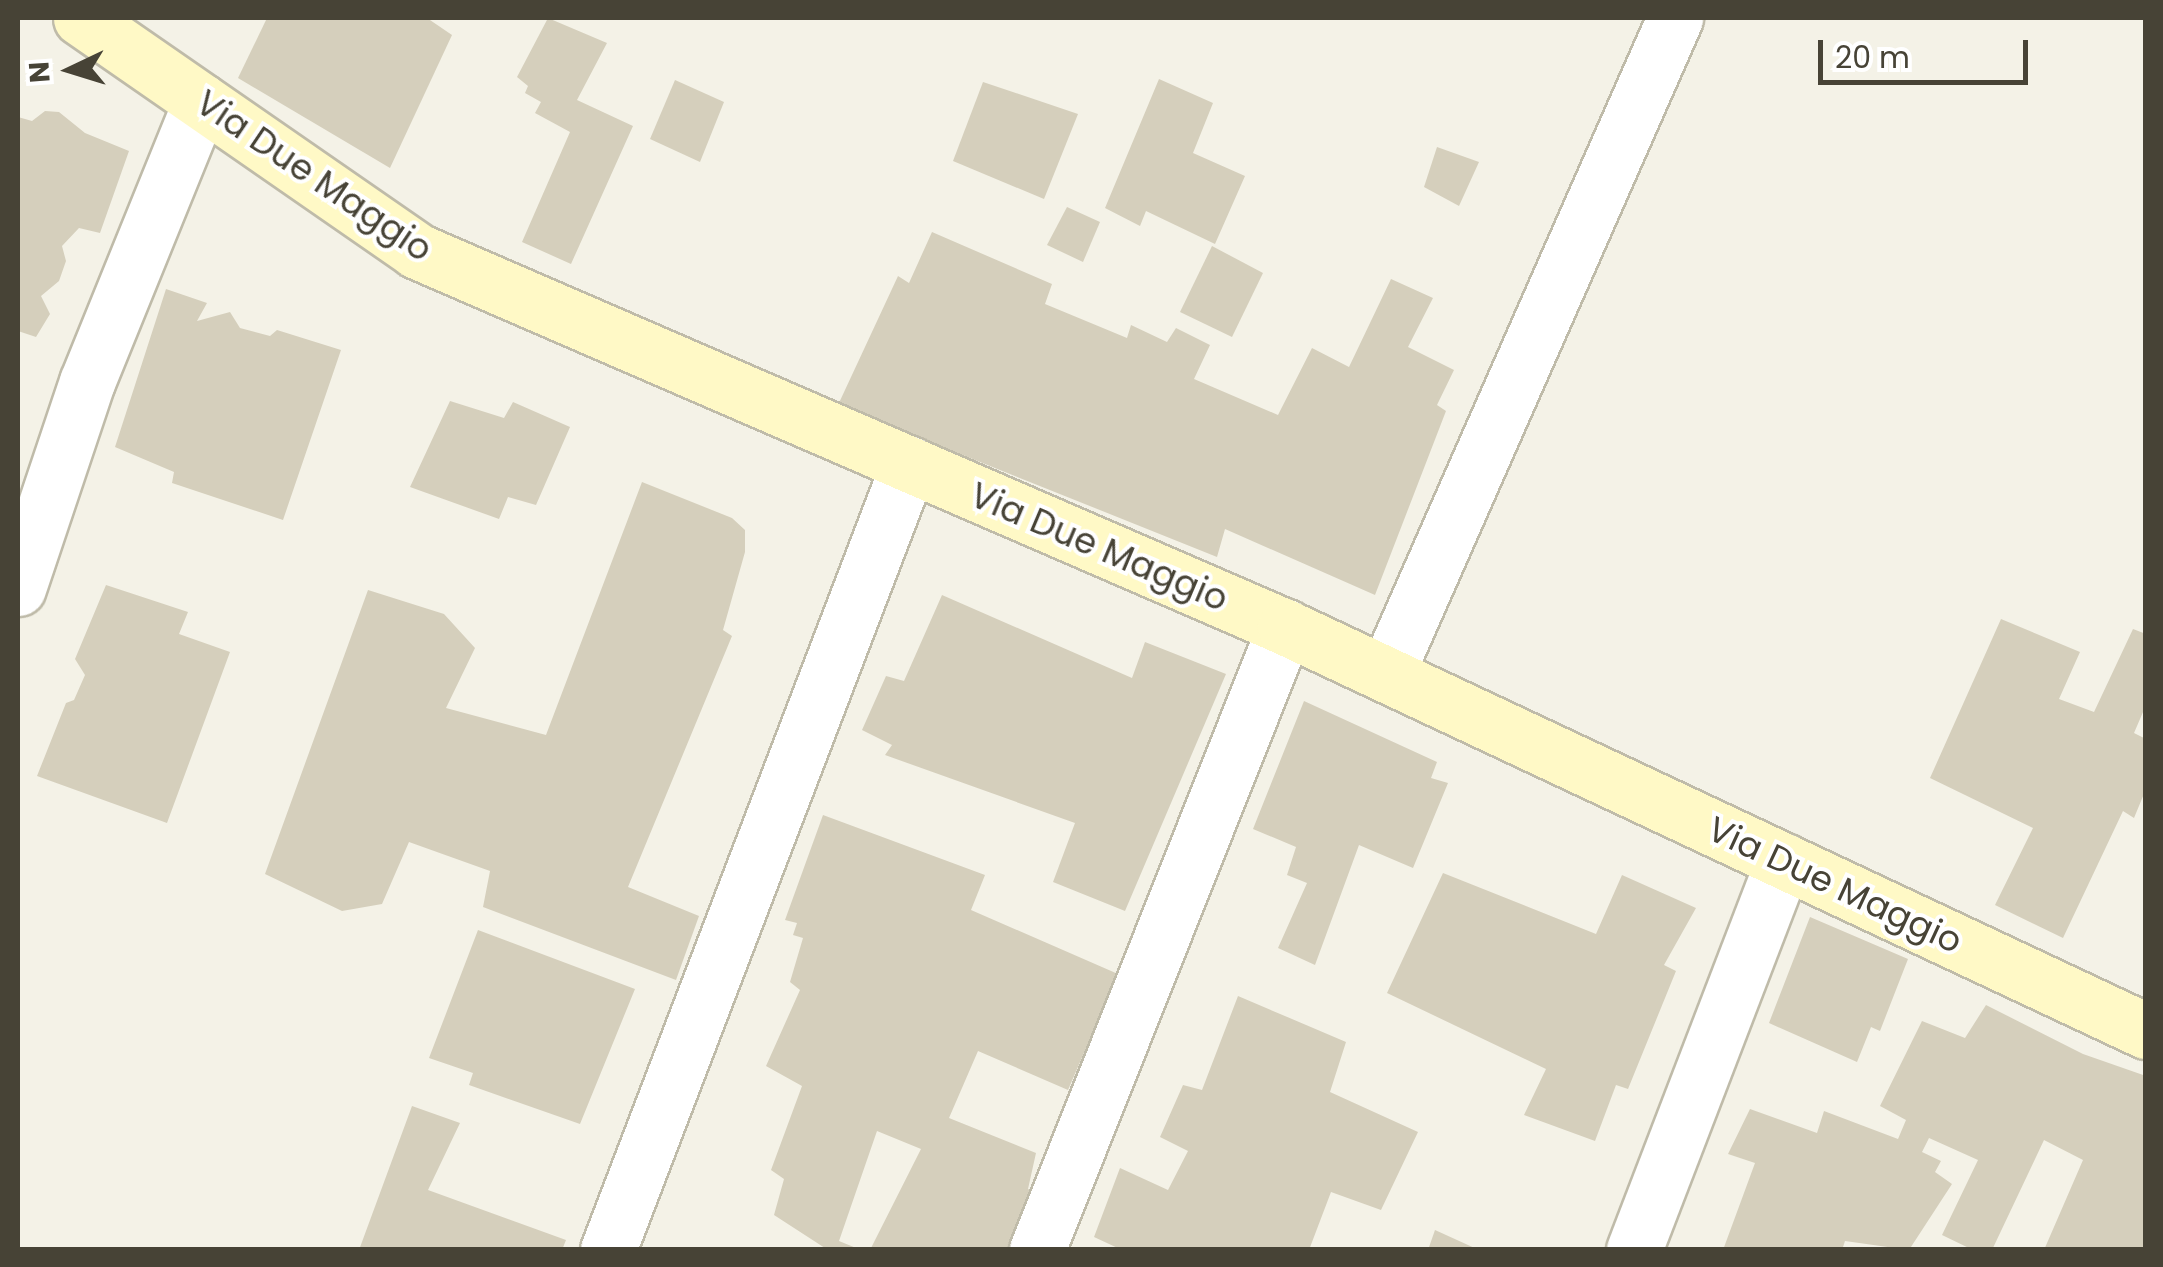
<!DOCTYPE html>
<html>
<head>
<meta charset="utf-8">
<style>
  body { margin:0 }
  #map { position:relative; width:2163px; height:1267px; overflow:hidden; background:#f4f2e7; font-family:Poppins,sans-serif }
  div>[style] { position:absolute }
  .building>* { inset:0; background:#d5cfbc }
  .roads { filter:drop-shadow(2px 0 #bfbba9) drop-shadow(-2px 0 #bfbba9) drop-shadow(0 2px #bfbba9) drop-shadow(0 -2px #bfbba9) }
  .street>* { height:55px; margin:-27.5px; padding:0 27.5px; transform-origin:27.5px; border-radius:27.5px; background:#fff }
  .secondary>* { height:55px; margin:-27.5px; padding:0 27.5px; transform-origin:27.5px; border-radius:27.5px; background:#fff9c6 }
  span { translate:-50% -50%; white-space:nowrap; text-align:center; line-height:1.15; -webkit-text-stroke:8px #fff; paint-order:stroke }
  .street-label { font-size:35px; color:#474336 }
  .frame { position:absolute; inset:0; border:20px solid #474336; pointer-events:none }
  .north { position:absolute; left:20px; top:20px; width:100px; height:100px; -webkit-text-stroke:8px #fff; paint-order:stroke; rotate:266deg; font-size:28px; font-weight:700; line-height:40px; text-align:center; color:#474336 }
  .north::after { content:''; display:block; margin:auto; width:35px; height:45px; background:#474336; clip-path:polygon(50% 0,100% 100%,50% 72%,0 100%) }
  .scale { position:absolute; left:1818px; top:40px; width:210px; height:45px; box-sizing:border-box; border:5px solid #474336; border-top:0; padding-left:12px; font-size:30px; line-height:35px; white-space:nowrap; color:#474336; -webkit-text-stroke:8px #fff; paint-order:stroke }
</style>
</head>
<body>
<div id="map">
  <div class="building">
    <i style="clip-path:polygon(267px 18px,427px 18px,452px 35px,390px 168px,238px 78px)"></i>
    <i style="clip-path:polygon(548px 18px,607px 43px,577px 100px,633px 126px,571px 264px,522px 242px,570px 132px,535px 113px,541px 102px,525px 93px,528px 86px,517px 77px)"></i>
    <i style="clip-path:polygon(1159px 79px,1213px 103px,1193px 153px,1245px 176px,1215px 244px,1146px 211px,1140px 226px,1105px 208px)"></i>
    <i style="clip-path:polygon(675px 80px,724px 102px,700px 162px,650px 139px)"></i>
    <i style="clip-path:polygon(983px 82px,1078px 114px,1044px 199px,953px 161px)"></i>
    <i style="clip-path:polygon(45px 111px,59px 112px,85px 133px,129px 151px,100px 233px,79px 228px,62px 246px,66px 261px,59px 281px,41px 296px,50px 314px,36px 337px,18px 331px,18px 117px,32px 121px)"></i>
    <i style="clip-path:polygon(1437px 147px,1479px 162px,1459px 206px,1424px 187px)"></i>
    <i style="clip-path:polygon(1067px 207px,1100px 222px,1083px 262px,1047px 245px)"></i>
    <i style="clip-path:polygon(932px 232px,1052px 284px,1045px 304px,1127px 338px,1131px 325px,1167px 342px,1176px 328px,1210px 345px,1194px 379px,1278px 415px,1312px 348px,1349px 367px,1391px 279px,1433px 298px,1408px 347px,1454px 370px,1437px 405px,1446px 411px,1375px 595px,1225px 529px,1217px 557px,838px 405px,898px 276px,909px 283px)"></i>
    <i style="clip-path:polygon(1212px 246px,1263px 273px,1232px 337px,1180px 312px)"></i>
    <i style="clip-path:polygon(166px 289px,207px 303px,197px 321px,230px 312px,240px 328px,270px 336px,277px 330px,341px 350px,283px 520px,172px 483px,174px 472px,115px 447px)"></i>
    <i style="clip-path:polygon(450px 401px,504px 418px,513px 402px,570px 427px,536px 505px,508px 497px,499px 519px,410px 487px)"></i>
    <i style="clip-path:polygon(642px 482px,732px 518px,745px 530px,745px 552px,723px 630px,732px 636px,628px 887px,699px 916px,676px 980px,483px 907px,490px 871px,409px 842px,382px 904px,342px 911px,265px 874px,368px 590px,444px 614px,475px 648px,446px 708px,546px 735px)"></i>
    <i style="clip-path:polygon(106px 585px,188px 612px,179px 634px,230px 652px,167px 823px,37px 776px,66px 703px,74px 700px,85px 675px,75px 659px)"></i>
    <i style="clip-path:polygon(942px 595px,1132px 678px,1145px 642px,1226px 674px,1125px 911px,1053px 882px,1075px 823px,885px 755px,892px 745px,862px 730px,886px 676px,904px 681px)"></i>
    <i style="clip-path:polygon(2001px 619px,2080px 652px,2059px 699px,2094px 712px,2133px 629px,2146px 634px,2146px 705px,2134px 733px,2146px 739px,2146px 789px,2134px 818px,2123px 811px,2063px 938px,1995px 905px,2033px 828px,1930px 778px)"></i>
    <i style="clip-path:polygon(1304px 701px,1437px 762px,1431px 778px,1448px 783px,1413px 868px,1359px 845px,1315px 965px,1278px 948px,1307px 883px,1287px 875px,1296px 847px,1253px 829px)"></i>
    <i style="clip-path:polygon(823px 815px,985px 875px,971px 910px,1118px 974px,1068px 1090px,978px 1051px,949px 1118px,1036px 1153px,1028px 1189px,1042px 1197px,1019px 1250px,870px 1250px,921px 1149px,877px 1131px,839px 1241px,861px 1250px,828px 1250px,774px 1215px,784px 1179px,771px 1170px,802px 1086px,766px 1066px,800px 990px,790px 982px,803px 938px,793px 935px,797px 923px,785px 920px)"></i>
    <i style="clip-path:polygon(1443px 873px,1596px 934px,1622px 875px,1696px 908px,1664px 965px,1676px 971px,1628px 1089px,1616px 1085px,1595px 1141px,1524px 1115px,1546px 1069px,1387px 993px)"></i>
    <i style="clip-path:polygon(1810px 917px,1908px 959px,1880px 1031px,1871px 1027px,1857px 1062px,1769px 1023px)"></i>
    <i style="clip-path:polygon(478px 930px,635px 989px,580px 1124px,469px 1085px,473px 1073px,429px 1058px)"></i>
    <i style="clip-path:polygon(1238px 996px,1346px 1042px,1330px 1092px,1418px 1132px,1381px 1210px,1331px 1192px,1309px 1250px,1122px 1250px,1094px 1237px,1120px 1168px,1168px 1190px,1188px 1151px,1160px 1137px,1183px 1085px,1202px 1090px)"></i>
    <i style="clip-path:polygon(1986px 1005px,2083px 1054px,2146px 1076px,2146px 1250px,2044px 1250px,2083px 1160px,2044px 1140px,1992px 1250px,1973px 1250px,1942px 1235px,1978px 1160px,1929px 1138px,1922px 1152px,1941px 1161px,1935px 1172px,1952px 1184px,1909px 1250px,1845px 1241px,1842px 1250px,1723px 1250px,1755px 1163px,1728px 1154px,1750px 1109px,1817px 1133px,1824px 1111px,1898px 1139px,1906px 1120px,1880px 1106px,1922px 1021px,1965px 1038px)"></i>
    <i style="clip-path:polygon(412px 1106px,460px 1123px,428px 1190px,566px 1240px,562px 1250px,359px 1250px)"></i>
    <i style="clip-path:polygon(1435px 1230px,1479px 1250px,1428px 1250px)"></i>
  </div>
  <div class="roads">
    <div class="street">
      <i style="left:18px;top:588px;width:217px;rotate:-71.5deg"></i>
      <i style="left:87px;top:382px;width:303px;rotate:-67.9deg"></i>
      <i style="left:1386px;top:674px;width:717px;rotate:-66.22deg"></i>
      <i style="left:608px;top:1250px;width:842px;rotate:-69.05deg"></i>
      <i style="left:1037px;top:1250px;width:671px;rotate:-68.29deg"></i>
      <i style="left:1634px;top:1250px;width:417px;rotate:-69deg"></i>
    </div>
    <div class="secondary">
      <i style="left:81px;top:18px;width:409px;rotate:34.7deg"></i>
      <i style="left:417px;top:251px;width:946px;rotate:23.42deg"></i>
      <i style="left:1285px;top:627px;width:951px;rotate:25.14deg"></i>
    </div>
  </div>
  <div class="street-label">
    <span style="left:314px;top:176px;rotate:34deg">Via Due Maggio</span>
    <span style="left:1099px;top:547px;rotate:23deg">Via Due Maggio</span>
    <span style="left:1835px;top:885px;rotate:25deg">Via Due Maggio</span>
  </div>
  <div class="frame"></div>
  <div class="north">N</div>
  <div class="scale">20 m</div>
</div>
</body>
</html>
